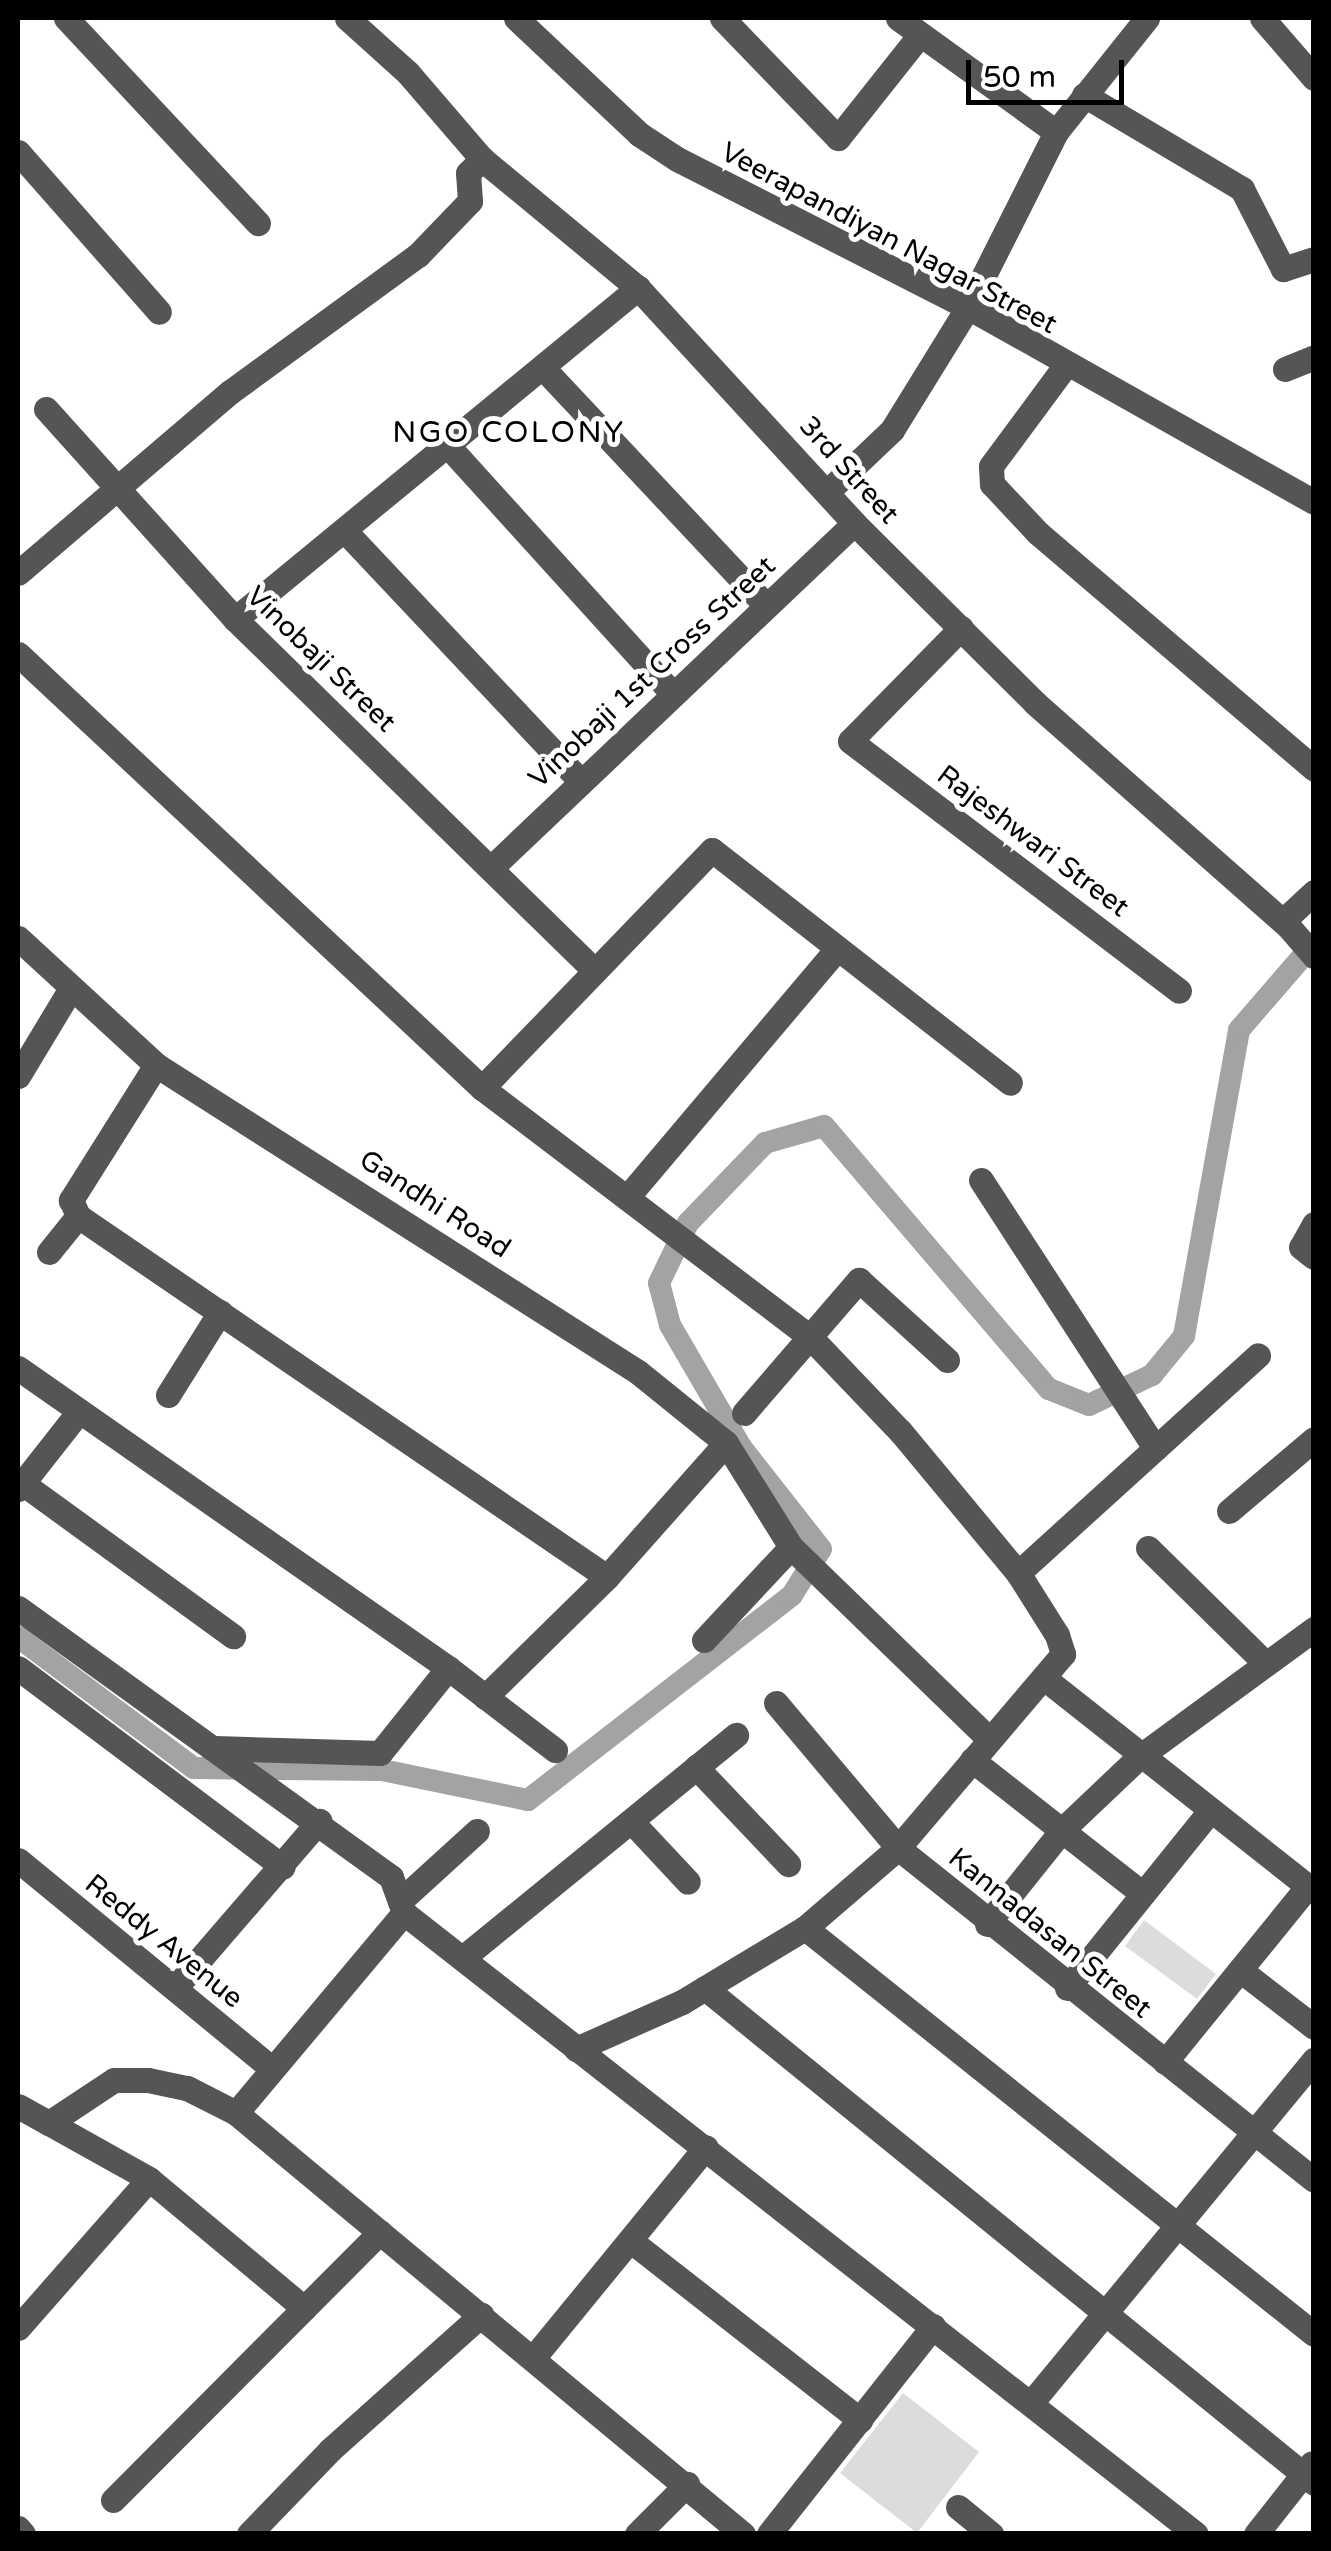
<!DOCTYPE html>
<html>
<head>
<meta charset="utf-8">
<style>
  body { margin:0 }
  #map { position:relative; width:1331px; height:2551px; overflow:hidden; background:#fff; font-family:"Varela Round",sans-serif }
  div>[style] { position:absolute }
  .green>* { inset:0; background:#dcdcdc }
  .canal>* { height:22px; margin:-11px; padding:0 11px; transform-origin:11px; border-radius:11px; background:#a3a3a3 }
  .minor>* { height:25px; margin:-12.5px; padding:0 12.5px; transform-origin:12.5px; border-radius:12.5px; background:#555 }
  span { translate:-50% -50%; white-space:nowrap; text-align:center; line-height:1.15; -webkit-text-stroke:10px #fff; paint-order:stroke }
  .street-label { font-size:28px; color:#000 }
  .neighbourhood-label { font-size:30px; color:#000; letter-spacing:2.5px }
  .frame { position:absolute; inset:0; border:20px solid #000; pointer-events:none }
  .scale { position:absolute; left:966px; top:60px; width:158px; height:45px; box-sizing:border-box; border:5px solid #000; border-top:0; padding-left:12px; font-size:30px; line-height:35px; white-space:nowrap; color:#000; -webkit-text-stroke:8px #fff; paint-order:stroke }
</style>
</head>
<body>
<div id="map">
  <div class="green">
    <i style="clip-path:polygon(1144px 1920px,1216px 1974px,1197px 1999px,1125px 1946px)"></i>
    <i style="clip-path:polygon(903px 2393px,979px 2452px,917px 2533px,840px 2473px)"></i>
  </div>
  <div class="canal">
    <i style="left:18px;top:1637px;width:219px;rotate:36.7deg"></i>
    <i style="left:194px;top:1768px;width:188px;rotate:0.6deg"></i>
    <i style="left:382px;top:1770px;width:149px;rotate:11.6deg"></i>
    <i style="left:528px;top:1800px;width:334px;rotate:-37.8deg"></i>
    <i style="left:792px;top:1595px;width:54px;rotate:-57.8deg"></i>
    <i style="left:821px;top:1549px;width:130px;rotate:-128.1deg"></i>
    <i style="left:741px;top:1447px;width:141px;rotate:-120.2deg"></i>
    <i style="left:670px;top:1325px;width:43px;rotate:-104.7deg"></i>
    <i style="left:659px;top:1283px;width:67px;rotate:-64.2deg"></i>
    <i style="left:688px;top:1223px;width:111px;rotate:-46.1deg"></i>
    <i style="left:765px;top:1143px;width:61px;rotate:-16.1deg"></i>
    <i style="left:824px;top:1126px;width:346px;rotate:49.5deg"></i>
    <i style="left:1049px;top:1389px;width:43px;rotate:21.8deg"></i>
    <i style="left:1089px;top:1405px;width:70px;rotate:-25.5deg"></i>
    <i style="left:1152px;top:1375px;width:50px;rotate:-50.6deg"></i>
    <i style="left:1184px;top:1336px;width:311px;rotate:-79.8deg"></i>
    <i style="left:1239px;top:1030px;width:115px;rotate:-49.2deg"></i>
  </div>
  <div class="minor">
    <i style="left:66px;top:18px;width:281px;rotate:46.9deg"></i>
    <i style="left:347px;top:18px;width:82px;rotate:42deg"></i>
    <i style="left:408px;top:73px;width:113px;rotate:49.3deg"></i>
    <i style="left:482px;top:159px;width:202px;rotate:39.6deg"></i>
    <i style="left:638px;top:288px;width:319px;rotate:47.4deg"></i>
    <i style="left:854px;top:523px;width:255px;rotate:44.8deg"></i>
    <i style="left:1035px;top:703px;width:337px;rotate:41.4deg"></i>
    <i style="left:1288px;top:926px;width:40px;rotate:49deg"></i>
    <i style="left:516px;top:18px;width:169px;rotate:43.3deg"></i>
    <i style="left:639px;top:134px;width:45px;rotate:33.3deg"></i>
    <i style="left:677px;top:159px;width:326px;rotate:27deg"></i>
    <i style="left:968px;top:307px;width:397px;rotate:29.4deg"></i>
    <i style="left:722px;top:18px;width:167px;rotate:46deg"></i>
    <i style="left:838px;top:138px;width:129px;rotate:-51.6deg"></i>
    <i style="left:898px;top:18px;width:195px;rotate:35.8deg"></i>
    <i style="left:1262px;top:18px;width:79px;rotate:49.1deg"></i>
    <i style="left:1084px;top:95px;width:184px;rotate:30.7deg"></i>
    <i style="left:1242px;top:189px;width:90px;rotate:62.9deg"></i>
    <i style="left:1283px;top:269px;width:33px;rotate:-18deg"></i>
    <i style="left:18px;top:152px;width:213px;rotate:48.6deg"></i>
    <i style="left:1065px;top:366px;width:124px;rotate:126.5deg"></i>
    <i style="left:991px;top:466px;width:18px;rotate:87deg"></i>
    <i style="left:992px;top:484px;width:67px;rotate:46.8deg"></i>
    <i style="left:1038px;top:533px;width:363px;rotate:40.5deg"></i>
    <i style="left:544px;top:369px;width:324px;rotate:46.8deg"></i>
    <i style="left:1285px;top:369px;width:31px;rotate:-22deg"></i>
    <i style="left:46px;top:409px;width:283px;rotate:48deg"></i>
    <i style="left:235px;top:619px;width:503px;rotate:44.36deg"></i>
    <i style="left:448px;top:446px;width:331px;rotate:47.8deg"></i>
    <i style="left:829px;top:490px;width:87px;rotate:-43.6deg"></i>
    <i style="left:892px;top:430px;width:145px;rotate:-58.3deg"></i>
    <i style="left:968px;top:307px;width:196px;rotate:-63.3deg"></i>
    <i style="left:1056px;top:132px;width:146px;rotate:-51.4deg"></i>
    <i style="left:344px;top:530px;width:344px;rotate:46.7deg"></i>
    <i style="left:18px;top:573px;width:279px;rotate:-40.5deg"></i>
    <i style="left:230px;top:392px;width:233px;rotate:-36.1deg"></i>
    <i style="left:418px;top:255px;width:75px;rotate:-46.1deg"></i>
    <i style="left:470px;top:201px;width:28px;rotate:-94deg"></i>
    <i style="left:468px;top:173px;width:20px;rotate:-45deg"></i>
    <i style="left:235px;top:619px;width:522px;rotate:-39.4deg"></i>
    <i style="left:961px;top:628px;width:158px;rotate:134.5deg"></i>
    <i style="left:850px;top:741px;width:413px;rotate:37.2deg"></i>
    <i style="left:18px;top:654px;width:635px;rotate:43.09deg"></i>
    <i style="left:482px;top:1088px;width:413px;rotate:37.2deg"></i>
    <i style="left:811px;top:1338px;width:129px;rotate:46.3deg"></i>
    <i style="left:900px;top:1431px;width:185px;rotate:50.3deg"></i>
    <i style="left:1018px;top:1573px;width:73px;rotate:57.8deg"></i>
    <i style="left:1057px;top:1635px;width:20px;rotate:72deg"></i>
    <i style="left:1063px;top:1654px;width:255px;rotate:130.4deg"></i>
    <i style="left:898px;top:1848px;width:123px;rotate:139.3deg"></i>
    <i style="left:805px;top:1928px;width:144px;rotate:149deg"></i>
    <i style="left:682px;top:2002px;width:116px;rotate:156.1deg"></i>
    <i style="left:492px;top:867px;width:499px;rotate:-43.5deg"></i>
    <i style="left:1283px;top:921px;width:42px;rotate:-43.1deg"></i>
    <i style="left:18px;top:938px;width:188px;rotate:42.6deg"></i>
    <i style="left:156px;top:1065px;width:571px;rotate:32.49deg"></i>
    <i style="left:638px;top:1372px;width:113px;rotate:38.9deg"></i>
    <i style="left:726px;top:1443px;width:123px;rotate:58deg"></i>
    <i style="left:791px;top:1547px;width:274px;rotate:44.1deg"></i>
    <i style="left:156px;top:1065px;width:160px;rotate:122.2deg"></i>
    <i style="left:71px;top:1200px;width:17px;rotate:66deg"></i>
    <i style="left:78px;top:1216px;width:640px;rotate:34.31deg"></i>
    <i style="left:18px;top:1076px;width:103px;rotate:-58.9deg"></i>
    <i style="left:482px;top:1088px;width:331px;rotate:-46deg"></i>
    <i style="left:712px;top:850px;width:378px;rotate:38deg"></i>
    <i style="left:981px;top:1180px;width:320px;rotate:57deg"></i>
    <i style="left:629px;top:1195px;width:322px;rotate:-49.8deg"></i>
    <i style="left:1314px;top:1224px;width:26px;rotate:119deg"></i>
    <i style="left:1301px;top:1247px;width:16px;rotate:38deg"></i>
    <i style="left:49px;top:1252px;width:46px;rotate:-51.1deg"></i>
    <i style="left:18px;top:1368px;width:524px;rotate:34.9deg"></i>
    <i style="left:448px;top:1668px;width:135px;rotate:37.5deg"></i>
    <i style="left:168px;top:1395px;width:98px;rotate:-57.9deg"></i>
    <i style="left:744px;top:1413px;width:176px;rotate:-49.2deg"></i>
    <i style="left:859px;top:1280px;width:119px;rotate:42.3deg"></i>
    <i style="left:18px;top:1480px;width:266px;rotate:36deg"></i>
    <i style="left:18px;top:1489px;width:95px;rotate:-51.8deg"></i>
    <i style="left:1229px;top:1511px;width:111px;rotate:-40.3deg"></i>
    <i style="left:1148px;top:1548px;width:165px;rotate:44.5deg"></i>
    <i style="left:1018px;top:1573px;width:324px;rotate:-42.2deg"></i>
    <i style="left:18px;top:1608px;width:460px;rotate:35.8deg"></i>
    <i style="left:391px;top:1877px;width:38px;rotate:70deg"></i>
    <i style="left:404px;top:1913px;width:1006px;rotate:38.1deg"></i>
    <i style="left:704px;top:1640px;width:127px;rotate:-46.9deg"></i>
    <i style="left:18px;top:1668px;width:331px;rotate:36.9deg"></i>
    <i style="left:1044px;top:1678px;width:344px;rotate:38.3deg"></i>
    <i style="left:485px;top:1697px;width:171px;rotate:-44.5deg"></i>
    <i style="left:607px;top:1577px;width:179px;rotate:-48.4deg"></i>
    <i style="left:776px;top:1703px;width:189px;rotate:49.9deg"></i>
    <i style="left:898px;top:1848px;width:532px;rotate:38.59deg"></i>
    <i style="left:215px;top:1748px;width:165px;rotate:1.7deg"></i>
    <i style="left:380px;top:1753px;width:109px;rotate:-51.3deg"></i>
    <i style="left:972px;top:1760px;width:217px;rotate:38.1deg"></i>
    <i style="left:696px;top:1767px;width:134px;rotate:46.5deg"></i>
    <i style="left:631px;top:1821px;width:83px;rotate:46.9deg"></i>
    <i style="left:18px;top:1860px;width:329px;rotate:39.4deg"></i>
    <i style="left:400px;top:1901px;width:104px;rotate:-42.3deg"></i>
    <i style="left:987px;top:1924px;width:120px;rotate:-51.4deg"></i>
    <i style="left:1062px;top:1830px;width:106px;rotate:-43.5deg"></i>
    <i style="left:1139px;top:1757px;width:217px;rotate:-36.2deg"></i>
    <i style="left:805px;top:1928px;width:651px;rotate:38.58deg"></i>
    <i style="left:465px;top:1956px;width:350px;rotate:-39.2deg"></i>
    <i style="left:1240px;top:1970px;width:93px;rotate:37.6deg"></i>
    <i style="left:175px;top:1988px;width:221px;rotate:-49.2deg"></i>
    <i style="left:705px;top:1988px;width:785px;rotate:39.1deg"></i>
    <i style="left:1067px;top:1988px;width:228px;rotate:-51.1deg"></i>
    <i style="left:1165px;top:2062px;width:227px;rotate:-50.9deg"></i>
    <i style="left:18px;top:2106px;width:35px;rotate:29deg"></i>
    <i style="left:49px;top:2123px;width:78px;rotate:-33.5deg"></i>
    <i style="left:114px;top:2080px;width:34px"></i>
    <i style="left:148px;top:2080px;width:40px;rotate:12deg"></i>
    <i style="left:187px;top:2088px;width:55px;rotate:27deg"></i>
    <i style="left:236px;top:2113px;width:659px;rotate:39.71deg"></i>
    <i style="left:236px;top:2113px;width:261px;rotate:-50deg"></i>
    <i style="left:49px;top:2123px;width:115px;rotate:29.2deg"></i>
    <i style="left:149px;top:2179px;width:202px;rotate:39.8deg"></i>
    <i style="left:631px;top:2241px;width:291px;rotate:38deg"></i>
    <i style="left:18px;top:2328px;width:198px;rotate:-48.7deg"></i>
    <i style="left:534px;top:2357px;width:271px;rotate:-50.7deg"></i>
    <i style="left:1031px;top:2403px;width:445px;rotate:-50.5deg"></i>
    <i style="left:113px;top:2500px;width:378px;rotate:-45.1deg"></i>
    <i style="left:958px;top:2507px;width:43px;rotate:39.3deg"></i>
    <i style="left:18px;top:2528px;width:8px;rotate:50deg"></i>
    <i style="left:249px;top:2534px;width:117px;rotate:-46deg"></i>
    <i style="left:330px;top:2450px;width:203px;rotate:-41.8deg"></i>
    <i style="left:637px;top:2534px;width:71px;rotate:-45deg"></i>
    <i style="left:769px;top:2534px;width:265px;rotate:-51.7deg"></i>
    <i style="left:1256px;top:2534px;width:90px;rotate:-51.7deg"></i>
  </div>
  <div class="street-label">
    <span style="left:889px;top:238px;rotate:28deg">Veerapandiyan Nagar Street</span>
    <span style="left:849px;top:470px;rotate:48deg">3rd Street</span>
    <span style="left:321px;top:659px;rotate:44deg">Vinobaji Street</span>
    <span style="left:652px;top:672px;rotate:-43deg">Vinobaji 1st Cross Street</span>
    <span style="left:1033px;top:841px;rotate:37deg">Rajeshwari Street</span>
    <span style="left:435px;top:1204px;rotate:33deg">Gandhi Road</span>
    <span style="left:1050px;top:1933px;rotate:39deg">Kannadasan Street</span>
    <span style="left:164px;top:1941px;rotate:39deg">Reddy Avenue</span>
  </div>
  <div class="neighbourhood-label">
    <span style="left:509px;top:433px">NGO COLONY</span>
  </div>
  <div class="frame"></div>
  <div class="scale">50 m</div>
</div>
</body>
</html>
